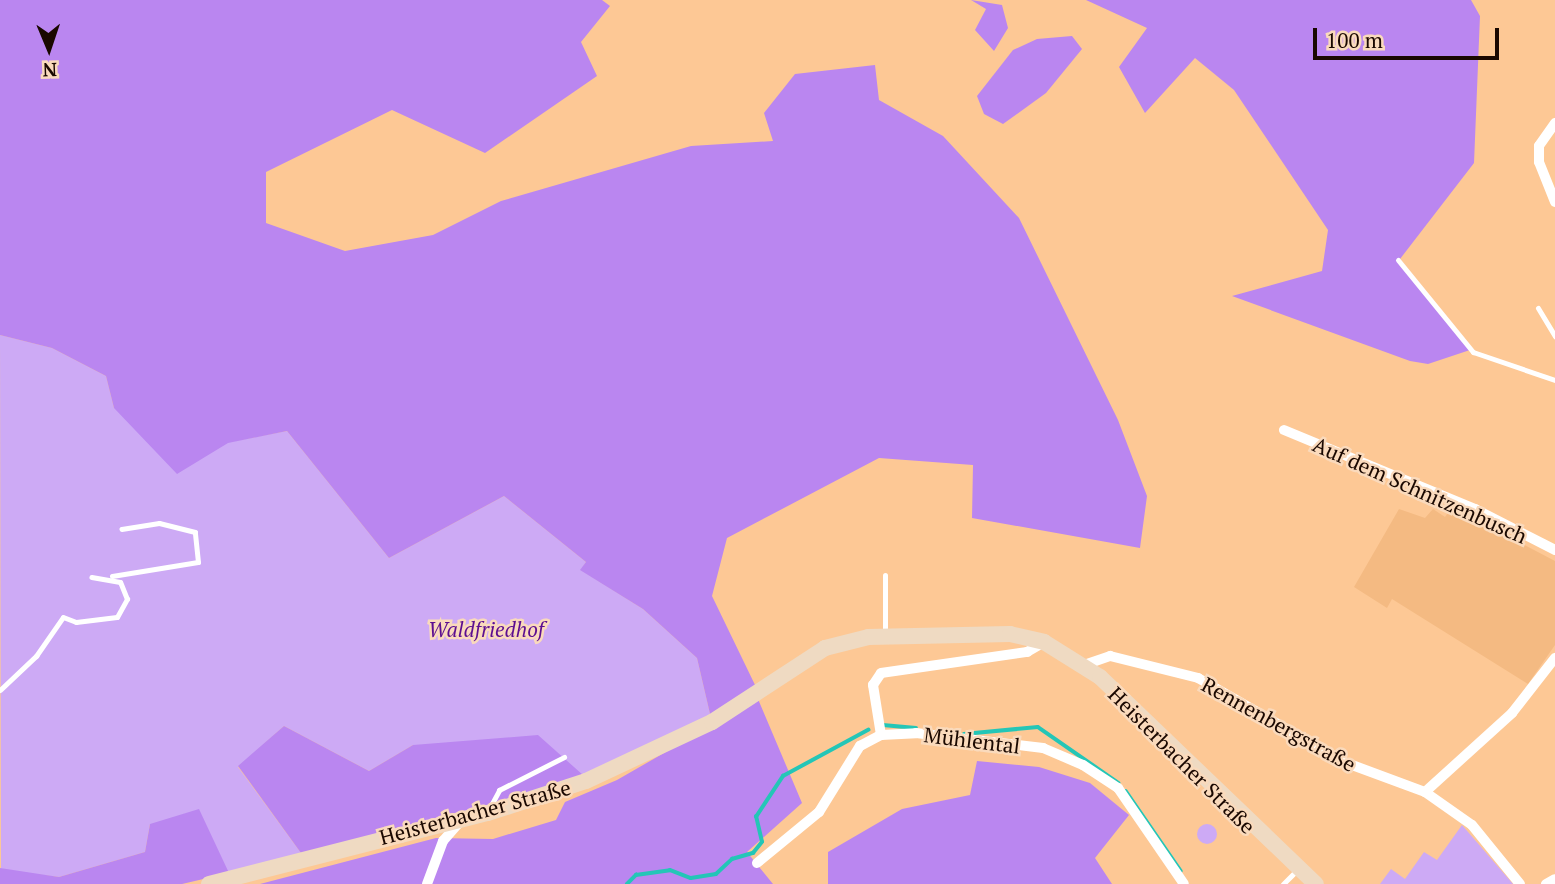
<!DOCTYPE html>
<html>
<head>
<meta charset="utf-8">
<style>
  body { margin:0 }
  #map { position:relative; width:1555px; height:884px; overflow:hidden; background:#fdc895; font-family:"PT Serif",serif }
  div>[style] { position:absolute }
  .built>* { inset:0; background:#f4ba82 }
  .green>* { inset:0; background:#cdaaf5 }
  .round { border-radius:50% }
  .forest>* { inset:0; background:#ba86f0 }
  .stream>* { height:3.5px; margin:-1.75px; padding:0 1.75px; transform-origin:1.75px; border-radius:1.75px; background:#24c6b7 }
  .lane>* { height:5px; margin:-2.5px; padding:0 2.5px; transform-origin:2.5px; border-radius:2.5px; background:#fff }
  .street>* { height:10px; margin:-5px; padding:0 5px; transform-origin:5px; border-radius:5px; background:#fff }
  .secondary>* { height:16px; margin:-8px; padding:0 8px; transform-origin:8px; border-radius:8px; background:#efdac2 }
  span { translate:-50% -50%; white-space:nowrap; text-align:center; line-height:1.15; -webkit-text-stroke:5px #fadabc; paint-order:stroke }
  .street-label { font-size:21px; color:#1a0800 }
  .park-label { font-size:21px; color:#5c0e90; font-style:italic }
  .north { position:absolute; left:14px; top:14px; width:70px; height:70px; -webkit-text-stroke:5px #fadabc; paint-order:stroke; rotate:178deg; font-size:19px; font-weight:700; line-height:28px; text-align:center; color:#1a0800 }
  .north::after { content:''; display:block; margin:auto; width:24px; height:32px; background:#1a0800; clip-path:polygon(50% 0,100% 100%,50% 72%,0 100%) }
  .scale { position:absolute; left:1313px; top:28px; width:186px; height:32px; box-sizing:border-box; border:4px solid #1a0800; border-top:0; padding-left:9px; font-size:21px; line-height:24px; white-space:nowrap; color:#1a0800; -webkit-text-stroke:5px #fadabc; paint-order:stroke }
</style>
</head>
<body>
<div id="map">
  <div class="built">
    <i style="clip-path:polygon(1452px 507px,1555px 561px,1555px 645px,1528px 684px,1392px 599px,1387px 608px,1354px 587px,1399px 509px,1425px 518px,1433px 509px,1445px 517px)"></i>
  </div>
  <div class="green">
    <i style="clip-path:polygon(0 335px,52px 348px,106px 376px,114px 408px,229px 442px,287px 431px,389px 558px,504px 496px,586px 562px,581px 570px,643px 609px,697px 658px,711px 718px,583px 775px,413px 745px,369px 771px,284px 726px,238px 767px,301px 853px,229px 873px,150px 824px,145px 852px,59px 877px,1px 870px)"></i>
    <i class="round" style="left:1197px;top:824px;width:20px;height:20px"></i>
    <i style="clip-path:polygon(1462px 825px,1513px 884px,1380px 884px,1391px 869px,1405px 879px,1424px 852px,1437px 860px)"></i>
  </div>
  <div class="forest">
    <i style="clip-path:polygon(0 0,602px 0,610px 6px,581px 42px,597px 76px,485px 153px,392px 110px,266px 172px,266px 223px,345px 251px,433px 235px,501px 201px,691px 146px,773px 141px,764px 113px,795px 74px,875px 65px,879px 100px,943px 136px,1019px 218px,1118px 420px,1147px 496px,1140px 548px,972px 518px,973px 465px,879px 458px,727px 538px,712px 596px,756px 687px,711px 718px,697px 658px,643px 609px,580px 570px,586px 562px,504px 496px,389px 558px,287px 431px,228px 443px,177px 474px,114px 408px,106px 376px,52px 348px,0 335px)"></i>
    <i style="clip-path:polygon(971px 0,1002px 5px,1008px 28px,994px 51px,975px 30px,986px 9px)"></i>
    <i style="clip-path:polygon(1086px 0,1471px 0,1480px 16px,1474px 163px,1400px 259px,1470px 350px,1428px 364px,1410px 361px,1232px 296px,1322px 271px,1328px 230px,1234px 90px,1195px 58px,1145px 113px,1119px 67px,1147px 28px)"></i>
    <i style="clip-path:polygon(1072px 36px,1082px 49px,1046px 93px,1003px 124px,984px 114px,977px 96px,1013px 50px,1037px 39px)"></i>
    <i style="clip-path:polygon(758px 699px,802px 803px,747px 852px,773px 884px,260px 884px,436px 838px,493px 839px,556px 820px,565px 802px,617px 780px)"></i>
    <i style="clip-path:polygon(284px 726px,369px 771px,413px 745px,538px 735px,583px 775px,546px 791px,301px 853px,238px 766px)"></i>
    <i style="clip-path:polygon(977px 761px,1039px 767px,1090px 783px,1129px 815px,1095px 858px,1112px 884px,828px 884px,828px 852px,902px 809px,970px 795px)"></i>
    <i style="clip-path:polygon(199px 809px,229px 873px,182px 884px,0 884px,0 868px,59px 877px,145px 852px,150px 824px)"></i>
  </div>
  <div class="stream">
    <i style="left:883px;top:725px;width:33px;rotate:5deg"></i>
    <i style="left:964px;top:734px;width:74px;rotate:-5.4deg"></i>
    <i style="left:1038px;top:727px;width:98px;rotate:34.7deg"></i>
    <i style="left:1126px;top:791px;width:97px;rotate:55.5deg"></i>
    <i style="left:627px;top:884px;width:13px;rotate:-45deg"></i>
    <i style="left:636px;top:875px;width:34px;rotate:-8deg"></i>
    <i style="left:670px;top:870px;width:22px;rotate:21deg"></i>
    <i style="left:691px;top:878px;width:25px;rotate:-9deg"></i>
    <i style="left:716px;top:874px;width:22px;rotate:-43deg"></i>
    <i style="left:732px;top:859px;width:22px;rotate:-16deg"></i>
    <i style="left:753px;top:853px;width:14px;rotate:-51deg"></i>
    <i style="left:762px;top:842px;width:26px;rotate:-103deg"></i>
    <i style="left:756px;top:817px;width:49px;rotate:-56.6deg"></i>
    <i style="left:783px;top:776px;width:97px;rotate:-28.4deg"></i>
  </div>
  <div class="lane">
    <i style="left:1398px;top:260px;width:119px;rotate:50.8deg"></i>
    <i style="left:1473px;top:352px;width:87px;rotate:18.9deg"></i>
    <i style="left:1538px;top:308px;width:33px;rotate:59deg"></i>
    <i style="left:112px;top:576px;width:87px;rotate:-9.2deg"></i>
    <i style="left:198px;top:562px;width:30px;rotate:-96deg"></i>
    <i style="left:195px;top:532px;width:37px;rotate:-166deg"></i>
    <i style="left:159px;top:523px;width:38px;rotate:171deg"></i>
    <i style="left:885px;top:633px;width:58px;rotate:-90deg"></i>
    <i style="left:0;top:690px;width:50px;rotate:-43.4deg"></i>
    <i style="left:36px;top:656px;width:47px;rotate:-55.3deg"></i>
    <i style="left:63px;top:617px;width:14px;rotate:21deg"></i>
    <i style="left:76px;top:622px;width:41px;rotate:-7deg"></i>
    <i style="left:117px;top:617px;width:21px;rotate:-61deg"></i>
    <i style="left:127px;top:599px;width:18px;rotate:-112deg"></i>
    <i style="left:120px;top:582px;width:29px;rotate:-170deg"></i>
    <i style="left:488px;top:811px;width:24px;rotate:-62deg"></i>
    <i style="left:499px;top:790px;width:73px;rotate:-26.9deg"></i>
    <i style="left:1283px;top:884px;width:20px;rotate:-45deg"></i>
  </div>
  <div class="street">
    <i style="left:1555px;top:123px;width:28px;rotate:125deg"></i>
    <i style="left:1539px;top:146px;width:16px;rotate:90deg"></i>
    <i style="left:1539px;top:162px;width:43px;rotate:68.2deg"></i>
    <i style="left:1284px;top:430px;width:207px;rotate:22.5deg"></i>
    <i style="left:1475px;top:509px;width:90px;rotate:27.1deg"></i>
    <i style="left:1084px;top:665px;width:28px;rotate:-19deg"></i>
    <i style="left:1110px;top:656px;width:91px;rotate:14deg"></i>
    <i style="left:1198px;top:678px;width:168px;rotate:29.9deg"></i>
    <i style="left:1344px;top:762px;width:86px;rotate:20.3deg"></i>
    <i style="left:1425px;top:792px;width:57px;rotate:35.1deg"></i>
    <i style="left:1472px;top:825px;width:76px;rotate:50.9deg"></i>
    <i style="left:881px;top:735px;width:51px;rotate:-99.1deg"></i>
    <i style="left:873px;top:685px;width:14px;rotate:-56deg"></i>
    <i style="left:881px;top:673px;width:148px;rotate:-8.2deg"></i>
    <i style="left:1027px;top:652px;width:20px;rotate:-30deg"></i>
    <i style="left:1425px;top:792px;width:118px;rotate:-42.2deg"></i>
    <i style="left:1512px;top:713px;width:70px;rotate:-52deg"></i>
    <i style="left:757px;top:863px;width:80px;rotate:-39.4deg"></i>
    <i style="left:819px;top:812px;width:78px;rotate:-58.2deg"></i>
    <i style="left:860px;top:746px;width:24px;rotate:-28deg"></i>
    <i style="left:881px;top:735px;width:35px;rotate:-3deg"></i>
    <i style="left:916px;top:733px;width:128px;rotate:6.7deg"></i>
    <i style="left:1043px;top:748px;width:43px;rotate:23deg"></i>
    <i style="left:1083px;top:765px;width:42px;rotate:33.3deg"></i>
    <i style="left:1118px;top:788px;width:116px;rotate:55.5deg"></i>
    <i style="left:427px;top:884px;width:46px;rotate:-69.6deg"></i>
    <i style="left:443px;top:841px;width:28px;rotate:-49deg"></i>
    <i style="left:1546px;top:884px;width:10px;rotate:-29deg"></i>
  </div>
  <div class="secondary">
    <i style="left:209px;top:884px;width:288px;rotate:-14.3deg"></i>
    <i style="left:488px;top:813px;width:103px;rotate:-18.1deg"></i>
    <i style="left:586px;top:781px;width:139px;rotate:-25.1deg"></i>
    <i style="left:712px;top:722px;width:135px;rotate:-33.2deg"></i>
    <i style="left:825px;top:648px;width:44px;rotate:-14.3deg"></i>
    <i style="left:868px;top:637px;width:142px;rotate:-1.2deg"></i>
    <i style="left:1010px;top:634px;width:35px;rotate:13deg"></i>
    <i style="left:1044px;top:642px;width:66px;rotate:32deg"></i>
    <i style="left:1100px;top:677px;width:299px;rotate:43.8deg"></i>
  </div>
  <div class="street-label">
    <span style="left:1420px;top:490px;rotate:24deg">Auf dem Schnitzenbusch</span>
    <span style="left:1279px;top:724px;rotate:29deg">Rennenbergstraße</span>
    <span style="left:972px;top:740px;rotate:7deg">Mühlental</span>
    <span style="left:1182px;top:760px;rotate:45deg">Heisterbacher Straße</span>
    <span style="left:475px;top:812px;rotate:-15deg">Heisterbacher Straße</span>
  </div>
  <div class="park-label">
    <span style="left:486px;top:629px">Waldfriedhof</span>
  </div>
  <div class="north">N</div>
  <div class="scale">100 m</div>
</div>
</body>
</html>
